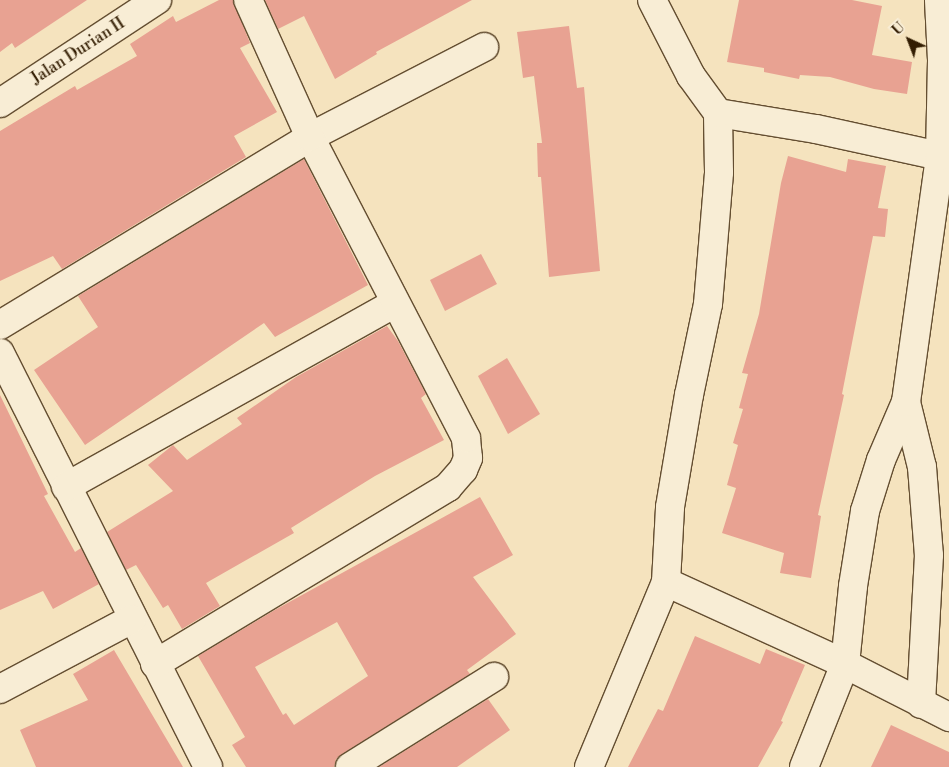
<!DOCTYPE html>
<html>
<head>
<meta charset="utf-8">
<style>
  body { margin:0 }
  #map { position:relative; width:949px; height:767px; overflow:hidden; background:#f5e3be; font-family:"Libre Bodoni",serif }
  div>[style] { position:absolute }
  .building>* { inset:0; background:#e8a292 }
  .roads { filter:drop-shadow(1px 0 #644e31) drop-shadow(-1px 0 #644e31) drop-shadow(0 1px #644e31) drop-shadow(0 -1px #644e31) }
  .minor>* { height:28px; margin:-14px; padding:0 14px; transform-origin:14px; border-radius:14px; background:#f8edd5 }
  span { translate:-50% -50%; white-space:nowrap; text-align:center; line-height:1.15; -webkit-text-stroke:4px #f8edd5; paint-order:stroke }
  .street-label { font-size:16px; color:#331d02 }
  .north { position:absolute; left:884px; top:15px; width:50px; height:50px; -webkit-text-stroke:4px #f8edd5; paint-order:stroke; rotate:317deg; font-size:14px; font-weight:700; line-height:20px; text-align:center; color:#331d02 }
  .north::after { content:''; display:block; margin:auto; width:18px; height:22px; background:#331d02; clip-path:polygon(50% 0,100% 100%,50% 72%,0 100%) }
</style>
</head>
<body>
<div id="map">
  <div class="building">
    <i style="clip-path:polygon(0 0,87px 0,15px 48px,12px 43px,0 52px)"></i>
    <i style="clip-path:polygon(219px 0,233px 0,250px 43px,240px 48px,277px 112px,234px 136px,246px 157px,62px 269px,53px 256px,0 281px,0 131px,75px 86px,77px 90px,137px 56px,130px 44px,173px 16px,176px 22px)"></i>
    <i style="clip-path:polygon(265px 0,472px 0,376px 52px,377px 54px,335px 79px,304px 16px,278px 29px)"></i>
    <i style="clip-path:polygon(739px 0,852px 0,882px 6px,872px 55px,912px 62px,907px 94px,874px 89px,830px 77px,800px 75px,799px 79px,764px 72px,764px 68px,727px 62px)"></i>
    <i style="clip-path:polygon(569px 26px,577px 88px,584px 87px,600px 271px,549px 277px,541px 177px,538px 177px,537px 143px,542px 143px,534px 76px,523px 78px,517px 32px)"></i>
    <i style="clip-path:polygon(788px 156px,846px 172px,848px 159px,886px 166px,878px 208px,888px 209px,885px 237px,873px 236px,842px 394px,844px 395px,818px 515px,821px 516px,811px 578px,780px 573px,784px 553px,722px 533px,736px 488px,727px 485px,738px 445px,733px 443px,743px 409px,739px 408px,748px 374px,742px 373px,759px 314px,781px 183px)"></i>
    <i style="clip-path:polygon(304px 159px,368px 285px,275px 337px,264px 323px,85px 445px,34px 370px,98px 327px,78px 296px)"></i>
    <i style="clip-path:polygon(481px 254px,497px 284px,445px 311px,430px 280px)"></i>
    <i style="clip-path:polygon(387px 326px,398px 341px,426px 394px,421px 398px,444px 440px,375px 476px,291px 528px,294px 533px,206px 583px,220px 606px,182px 629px,168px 605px,163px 608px,136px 565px,126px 570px,107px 532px,173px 491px,148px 465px,173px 445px,187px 460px,242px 424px,237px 418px,296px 377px)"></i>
    <i style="clip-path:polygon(507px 358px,540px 414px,508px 434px,478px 376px)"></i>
    <i style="clip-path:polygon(0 395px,48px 494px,44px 496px,75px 552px,81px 548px,99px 584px,53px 609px,43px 591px,0 610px)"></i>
    <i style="clip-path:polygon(evenodd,480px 497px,513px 555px,473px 577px,516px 634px,467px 670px,470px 674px,342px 754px,336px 759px,334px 767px,246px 767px,232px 745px,245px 737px,198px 656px,273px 611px,480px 497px,337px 622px,368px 676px,294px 725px,286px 713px,283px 715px,255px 667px,337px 622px)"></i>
    <i style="clip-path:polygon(695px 636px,760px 664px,766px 649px,805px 665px,781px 721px,783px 722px,758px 767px,628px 767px,658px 709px,663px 711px)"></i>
    <i style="clip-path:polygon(114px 650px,183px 767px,36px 767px,20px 730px,88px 700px,73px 674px)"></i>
    <i style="clip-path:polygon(488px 699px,510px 730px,457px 767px,379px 767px)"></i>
    <i style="clip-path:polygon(891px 725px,949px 752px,949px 767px,871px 767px)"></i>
  </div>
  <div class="roads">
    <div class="minor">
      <i style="left:0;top:103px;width:188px;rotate:-33.3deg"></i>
      <i style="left:718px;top:113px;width:99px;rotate:9.3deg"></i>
      <i style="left:816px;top:129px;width:127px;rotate:12.3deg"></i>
      <i style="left:940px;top:156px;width:9px"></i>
      <i style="left:0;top:325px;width:363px;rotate:-31.2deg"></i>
      <i style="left:310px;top:137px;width:196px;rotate:-27.3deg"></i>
      <i style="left:0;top:353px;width:463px;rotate:63.3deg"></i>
      <i style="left:906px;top:402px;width:67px;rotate:76.2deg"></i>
      <i style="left:922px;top:467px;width:88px;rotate:85.5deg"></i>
      <i style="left:929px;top:555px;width:149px;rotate:93.1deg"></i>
      <i style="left:66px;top:487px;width:377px;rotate:-29.2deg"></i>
      <i style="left:666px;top:582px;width:197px;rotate:24.6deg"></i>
      <i style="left:845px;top:664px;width:117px;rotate:27deg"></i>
      <i style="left:155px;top:664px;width:342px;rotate:-31.1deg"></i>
      <i style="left:448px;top:487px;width:23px;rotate:-49deg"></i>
      <i style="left:463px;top:470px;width:13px;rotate:-67deg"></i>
      <i style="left:468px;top:458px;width:20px;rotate:-96deg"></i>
      <i style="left:466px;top:438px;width:339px;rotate:-117.4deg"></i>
      <i style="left:310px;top:137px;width:150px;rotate:-114.3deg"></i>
      <i style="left:0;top:689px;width:149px;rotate:-27.9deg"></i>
      <i style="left:350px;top:767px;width:170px;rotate:-32deg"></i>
      <i style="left:589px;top:767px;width:200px;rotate:-67.4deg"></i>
      <i style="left:666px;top:582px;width:75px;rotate:-86.9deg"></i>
      <i style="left:670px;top:507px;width:114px;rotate:-80.4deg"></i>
      <i style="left:689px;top:395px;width:93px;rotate:-78.2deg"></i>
      <i style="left:708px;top:304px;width:132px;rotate:-85.2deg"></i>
      <i style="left:719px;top:172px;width:59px;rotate:-91deg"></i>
      <i style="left:718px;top:113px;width:46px;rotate:-126.1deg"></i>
      <i style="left:691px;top:76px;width:85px;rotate:-117.2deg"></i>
      <i style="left:804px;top:767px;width:111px;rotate:-68.3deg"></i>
      <i style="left:845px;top:664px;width:78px;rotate:-84.1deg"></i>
      <i style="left:853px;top:586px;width:76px;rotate:-80.9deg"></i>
      <i style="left:865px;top:511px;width:53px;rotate:-72.6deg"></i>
      <i style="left:881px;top:460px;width:63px;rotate:-66.7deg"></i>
      <i style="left:906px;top:402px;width:248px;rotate:-82.1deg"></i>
      <i style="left:940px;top:156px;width:96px;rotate:-88.8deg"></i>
      <i style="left:942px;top:60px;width:60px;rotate:-92.9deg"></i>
    </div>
  </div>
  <div class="street-label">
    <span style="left:78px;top:51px;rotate:-33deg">Jalan Durian II</span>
  </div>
  <div class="north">U</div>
</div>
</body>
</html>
